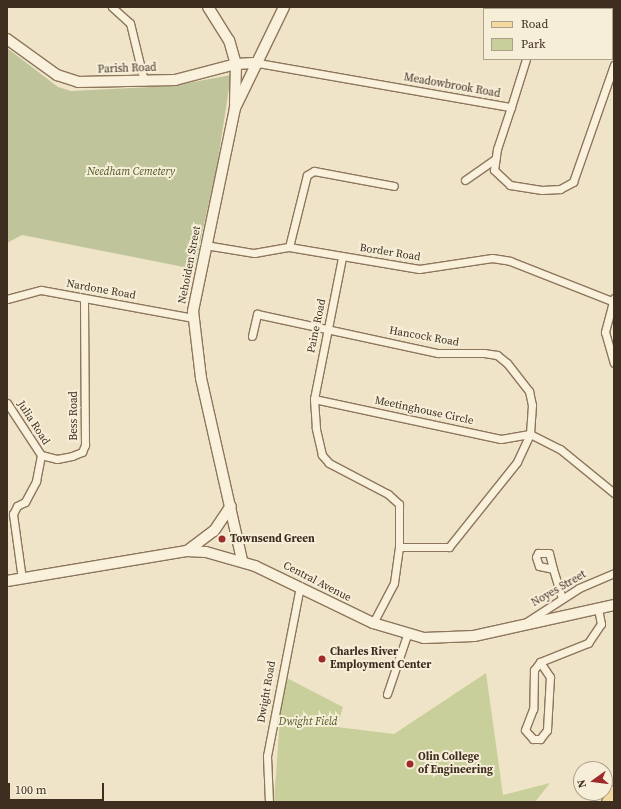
<!DOCTYPE html>
<html>
<head>
<meta charset="utf-8">
<style>
  body { margin:0 }
  #map { position:relative; width:621px; height:809px; overflow:hidden; background:#f0e4c8; font-family:"Source Serif 4",serif }
  div>[style] { position:absolute }
  .green>* { inset:0; background:#c9cf9b }
  .cemetery>* { inset:0; background:#bfc49a }
  .roads { filter:drop-shadow(1px 0 #8d765c) drop-shadow(-1px 0 #8d765c) drop-shadow(0 1px #8d765c) drop-shadow(0 -1px #8d765c) }
  .street>* { height:7px; margin:-3.5px; padding:0 3.5px; transform-origin:3.5px; border-radius:3.5px; background:#faf1dc }
  .secondary>* { height:10px; margin:-5px; padding:0 5px; transform-origin:5px; border-radius:5px; background:#faf1dc }
  .primary>* { height:11px; margin:-5.5px; padding:0 5.5px; transform-origin:5.5px; border-radius:5.5px; background:#f3d9a0 }
  .dots>* { width:11px; height:11px; translate:-50% -50%; box-sizing:border-box; border:2px solid #f7eed8; border-radius:50% }
  span { translate:-50% -50%; white-space:nowrap; text-align:center; line-height:1.15; -webkit-text-stroke:4px #f7eed8; paint-order:stroke }
  .street-label { font-size:11px; color:#3d2e20 }
  .park-label { font-size:11px; color:#4d5a26; font-style:italic }
  .poi-label { font-size:11px; color:#3d2e20; font-weight:700 }
  .left { translate:0 -50%; text-align:left }
  .frame { position:absolute; inset:0; border:8px solid #3d2e20; pointer-events:none }
  .legend { position:absolute; left:483px; top:8px; width:130px; height:52px; box-sizing:border-box; background:#f7eed8; border:1px solid #ada18e; margin:0; padding:5px 7px; list-style:none; font-size:12px; color:#3d2e20 }
  .legend li { display:flex; align-items:center; gap:8px; height:20px }
  .legend b { width:20px; border:1px solid #ada18e }
  .north { position:absolute; left:573px; top:761px; width:40px; height:40px; box-sizing:border-box; background:#f7eed8; border:1px solid #ada18e; border-radius:50%; rotate:256deg; font-size:11px; font-weight:700; line-height:16px; text-align:center; color:#3d2e20 }
  .north::after { content:''; display:block; margin:auto; width:14px; height:18px; background:#9e2a2b; clip-path:polygon(50% 0,100% 100%,50% 72%,0 100%) }
  .scale { position:absolute; left:8px; top:783px; width:96px; height:18px; box-sizing:border-box; border:2px solid #3d2e20; border-top:0; padding-left:5px; font-size:12px; line-height:14px; white-space:nowrap; color:#3d2e20; -webkit-text-stroke:3px #f7eed8; paint-order:stroke }
</style>
</head>
<body>
<div id="map">
  <div class="green">
    <i style="clip-path:polygon(486px 673px,503px 795px,550px 783px,535px 802px,274px 802px,283px 676px,343px 707px,337px 727px,394px 734px)"></i>
  </div>
  <div class="cemetery">
    <i style="clip-path:polygon(7px 48px,58px 87px,71px 91px,172px 86px,231px 75px,217px 166px,194px 269px,22px 235px,7px 243px)"></i>
  </div>
  <div class="roads">
    <div class="street">
      <i style="left:112px;top:7px;width:24px;rotate:42deg"></i>
      <i style="left:130px;top:23px;width:60px;rotate:76.4deg"></i>
      <i style="left:595px;top:7px;width:12px;rotate:9deg"></i>
      <i style="left:542px;top:9px;width:2px;rotate:-90deg"></i>
      <i style="left:612px;top:11px;width:2px"></i>
      <i style="left:258px;top:63px;width:257px;rotate:9.9deg"></i>
      <i style="left:511px;top:107px;width:44px;rotate:108.4deg"></i>
      <i style="left:497px;top:149px;width:21px;rotate:98deg"></i>
      <i style="left:494px;top:170px;width:22px;rotate:43deg"></i>
      <i style="left:510px;top:185px;width:32px;rotate:9deg"></i>
      <i style="left:542px;top:190px;width:18px;rotate:-3deg"></i>
      <i style="left:560px;top:189px;width:15px;rotate:-28deg"></i>
      <i style="left:573px;top:182px;width:124px;rotate:-70.7deg"></i>
      <i style="left:511px;top:107px;width:50px;rotate:-72.6deg"></i>
      <i style="left:465px;top:180px;width:37px;rotate:-35deg"></i>
      <i style="left:205px;top:245px;width:50px;rotate:9.3deg"></i>
      <i style="left:254px;top:253px;width:36px;rotate:-10deg"></i>
      <i style="left:289px;top:247px;width:132px;rotate:9.6deg"></i>
      <i style="left:419px;top:269px;width:74px;rotate:-8.6deg"></i>
      <i style="left:492px;top:258px;width:18px;rotate:9deg"></i>
      <i style="left:510px;top:261px;width:110px;rotate:21.4deg"></i>
      <i style="left:289px;top:247px;width:74px;rotate:-76deg"></i>
      <i style="left:307px;top:175px;width:8px;rotate:-30deg"></i>
      <i style="left:314px;top:171px;width:81px;rotate:10.6deg"></i>
      <i style="left:614px;top:298px;width:35px;rotate:105deg"></i>
      <i style="left:605px;top:332px;width:32px;rotate:74deg"></i>
      <i style="left:7px;top:299px;width:35px;rotate:-15deg"></i>
      <i style="left:41px;top:290px;width:155px;rotate:10.4deg"></i>
      <i style="left:252px;top:336px;width:23px;rotate:-77deg"></i>
      <i style="left:257px;top:314px;width:185px;rotate:12.2deg"></i>
      <i style="left:438px;top:353px;width:46px"></i>
      <i style="left:484px;top:353px;width:13px;rotate:9deg"></i>
      <i style="left:497px;top:355px;width:13px;rotate:39deg"></i>
      <i style="left:507px;top:363px;width:36px;rotate:52deg"></i>
      <i style="left:529px;top:391px;width:14px;rotate:78deg"></i>
      <i style="left:532px;top:405px;width:29px;rotate:94deg"></i>
      <i style="left:530px;top:434px;width:31px;rotate:115deg"></i>
      <i style="left:517px;top:462px;width:109px;rotate:128.7deg"></i>
      <i style="left:449px;top:547px;width:50px;rotate:180deg"></i>
      <i style="left:399px;top:547px;width:36px;rotate:98deg"></i>
      <i style="left:394px;top:583px;width:45px;rotate:117.7deg"></i>
      <i style="left:314px;top:399px;width:145px;rotate:-78.8deg"></i>
      <i style="left:7px;top:403px;width:62px;rotate:56.8deg"></i>
      <i style="left:530px;top:434px;width:34px;rotate:27deg"></i>
      <i style="left:560px;top:449px;width:70px;rotate:39.2deg"></i>
      <i style="left:399px;top:547px;width:43px;rotate:-90deg"></i>
      <i style="left:399px;top:504px;width:15px;rotate:-138deg"></i>
      <i style="left:388px;top:494px;width:67px;rotate:-152.3deg"></i>
      <i style="left:329px;top:463px;width:11px;rotate:-131deg"></i>
      <i style="left:322px;top:455px;width:28px;rotate:-103deg"></i>
      <i style="left:316px;top:428px;width:29px;rotate:-94deg"></i>
      <i style="left:314px;top:399px;width:191px;rotate:12.1deg"></i>
      <i style="left:501px;top:439px;width:29px;rotate:-10deg"></i>
      <i style="left:553px;top:569px;width:16px;rotate:-104deg"></i>
      <i style="left:549px;top:553px;width:11px;rotate:180deg"></i>
      <i style="left:538px;top:553px;width:4px;rotate:117deg"></i>
      <i style="left:536px;top:557px;width:9px;rotate:72deg"></i>
      <i style="left:539px;top:566px;width:14px;rotate:12deg"></i>
      <i style="left:553px;top:569px;width:30px;rotate:73deg"></i>
      <i style="left:22px;top:579px;width:66px;rotate:-97.9deg"></i>
      <i style="left:13px;top:514px;width:9px;rotate:-63deg"></i>
      <i style="left:17px;top:506px;width:9px;rotate:-27deg"></i>
      <i style="left:25px;top:502px;width:24px;rotate:-62deg"></i>
      <i style="left:36px;top:481px;width:26px;rotate:-79deg"></i>
      <i style="left:41px;top:455px;width:16px;rotate:14deg"></i>
      <i style="left:57px;top:459px;width:15px;rotate:-11deg"></i>
      <i style="left:72px;top:456px;width:11px;rotate:-22deg"></i>
      <i style="left:82px;top:452px;width:8px;rotate:-67deg"></i>
      <i style="left:85px;top:445px;width:146px;rotate:-90.4deg"></i>
      <i style="left:525px;top:623px;width:64px;rotate:-32.9deg"></i>
      <i style="left:579px;top:588px;width:38px;rotate:-23deg"></i>
      <i style="left:540px;top:662px;width:10px;rotate:127deg"></i>
      <i style="left:534px;top:670px;width:39px;rotate:91deg"></i>
      <i style="left:533px;top:709px;width:22px;rotate:111deg"></i>
      <i style="left:525px;top:730px;width:12px;rotate:48deg"></i>
      <i style="left:533px;top:739px;width:7px"></i>
      <i style="left:540px;top:739px;width:11px;rotate:-52deg"></i>
      <i style="left:547px;top:730px;width:53px;rotate:-86.8deg"></i>
      <i style="left:550px;top:677px;width:18px;rotate:-124deg"></i>
      <i style="left:540px;top:662px;width:52px;rotate:-21.6deg"></i>
      <i style="left:588px;top:643px;width:23px;rotate:-56deg"></i>
      <i style="left:601px;top:624px;width:16px;rotate:-101deg"></i>
      <i style="left:387px;top:694px;width:62px;rotate:-71.3deg"></i>
      <i style="left:269px;top:802px;width:46px;rotate:-92.5deg"></i>
      <i style="left:267px;top:756px;width:173px;rotate:-79deg"></i>
    </div>
    <div class="secondary">
      <i style="left:208px;top:7px;width:39px;rotate:58deg"></i>
      <i style="left:229px;top:40px;width:25px;rotate:74deg"></i>
      <i style="left:236px;top:64px;width:40px;rotate:91.4deg"></i>
      <i style="left:7px;top:39px;width:62px;rotate:35.8deg"></i>
      <i style="left:57px;top:75px;width:22px;rotate:18deg"></i>
      <i style="left:78px;top:82px;width:97px;rotate:-1.2deg"></i>
      <i style="left:175px;top:80px;width:63px;rotate:-14.7deg"></i>
      <i style="left:236px;top:64px;width:22px;rotate:-3deg"></i>
      <i style="left:187px;top:551px;width:34px;rotate:-37deg"></i>
      <i style="left:214px;top:531px;width:30px;rotate:-56deg"></i>
      <i style="left:242px;top:560px;width:187px;rotate:-102.7deg"></i>
      <i style="left:201px;top:378px;width:67px;rotate:-96.8deg"></i>
      <i style="left:193px;top:311px;width:207px;rotate:-78.3deg"></i>
      <i style="left:235px;top:108px;width:112px;rotate:-64.1deg"></i>
      <i style="left:7px;top:581px;width:182px;rotate:-9.5deg"></i>
      <i style="left:187px;top:551px;width:19px;rotate:3deg"></i>
      <i style="left:206px;top:552px;width:51px;rotate:15.9deg"></i>
      <i style="left:255px;top:566px;width:131px;rotate:25.8deg"></i>
      <i style="left:373px;top:623px;width:53px;rotate:16.4deg"></i>
      <i style="left:424px;top:638px;width:50px;rotate:-2.3deg"></i>
      <i style="left:474px;top:636px;width:143px;rotate:-12.5deg"></i>
    </div>
    <div class="primary">
      <i style="left:607px;top:802px;width:13px;rotate:-58deg"></i>
    </div>
  </div>
  <div class="dots">
    <i style="left:222px;top:539px;background:#9e2a2b"></i>
    <i style="left:322px;top:659px;background:#9e2a2b"></i>
    <i style="left:410px;top:764px;background:#9e2a2b"></i>
  </div>
  <div class="street-label">
    <span style="left:127px;top:69px;rotate:-2deg">Parish Road</span>
    <span style="left:452px;top:86px;rotate:10deg">Meadowbrook Road</span>
    <span style="left:390px;top:253px;rotate:9deg">Border Road</span>
    <span style="left:190px;top:265px;rotate:-79deg">Nehoiden Street</span>
    <span style="left:101px;top:290px;rotate:10deg">Nardone Road</span>
    <span style="left:317px;top:326px;rotate:-78deg">Paine Road</span>
    <span style="left:424px;top:337px;rotate:10deg">Hancock Road</span>
    <span style="left:424px;top:411px;rotate:12deg">Meetinghouse Circle</span>
    <span style="left:74px;top:416px;rotate:-90deg">Bess Road</span>
    <span style="left:33px;top:423px;rotate:57deg">Julia Road</span>
    <span style="left:317px;top:582px;rotate:27deg">Central Avenue</span>
    <span style="left:559px;top:589px;rotate:-30deg">Noyes Street</span>
    <span style="left:267px;top:692px;rotate:-80deg">Dwight Road</span>
  </div>
  <div class="park-label">
    <span style="left:131px;top:172px">Needham Cemetery</span>
    <span style="left:308px;top:722px">Dwight Field</span>
  </div>
  <div class="poi-label">
    <span class="left" style="left:230px;top:539px">Townsend Green</span>
    <span class="left" style="left:330px;top:659px">Charles River<br>Employment Center</span>
    <span class="left" style="left:418px;top:764px">Olin College<br>of Engineering</span>
  </div>
  <div class="frame"></div>
  <ul class="legend">
  <li><b style="height:5px;background:#f3d9a0"></b>Road</li>
  <li><b style="height:11px;background:#c9cf9b"></b>Park</li>
  </ul>
  <div class="north">N</div>
  <div class="scale">100 m</div>
</div>
</body>
</html>
